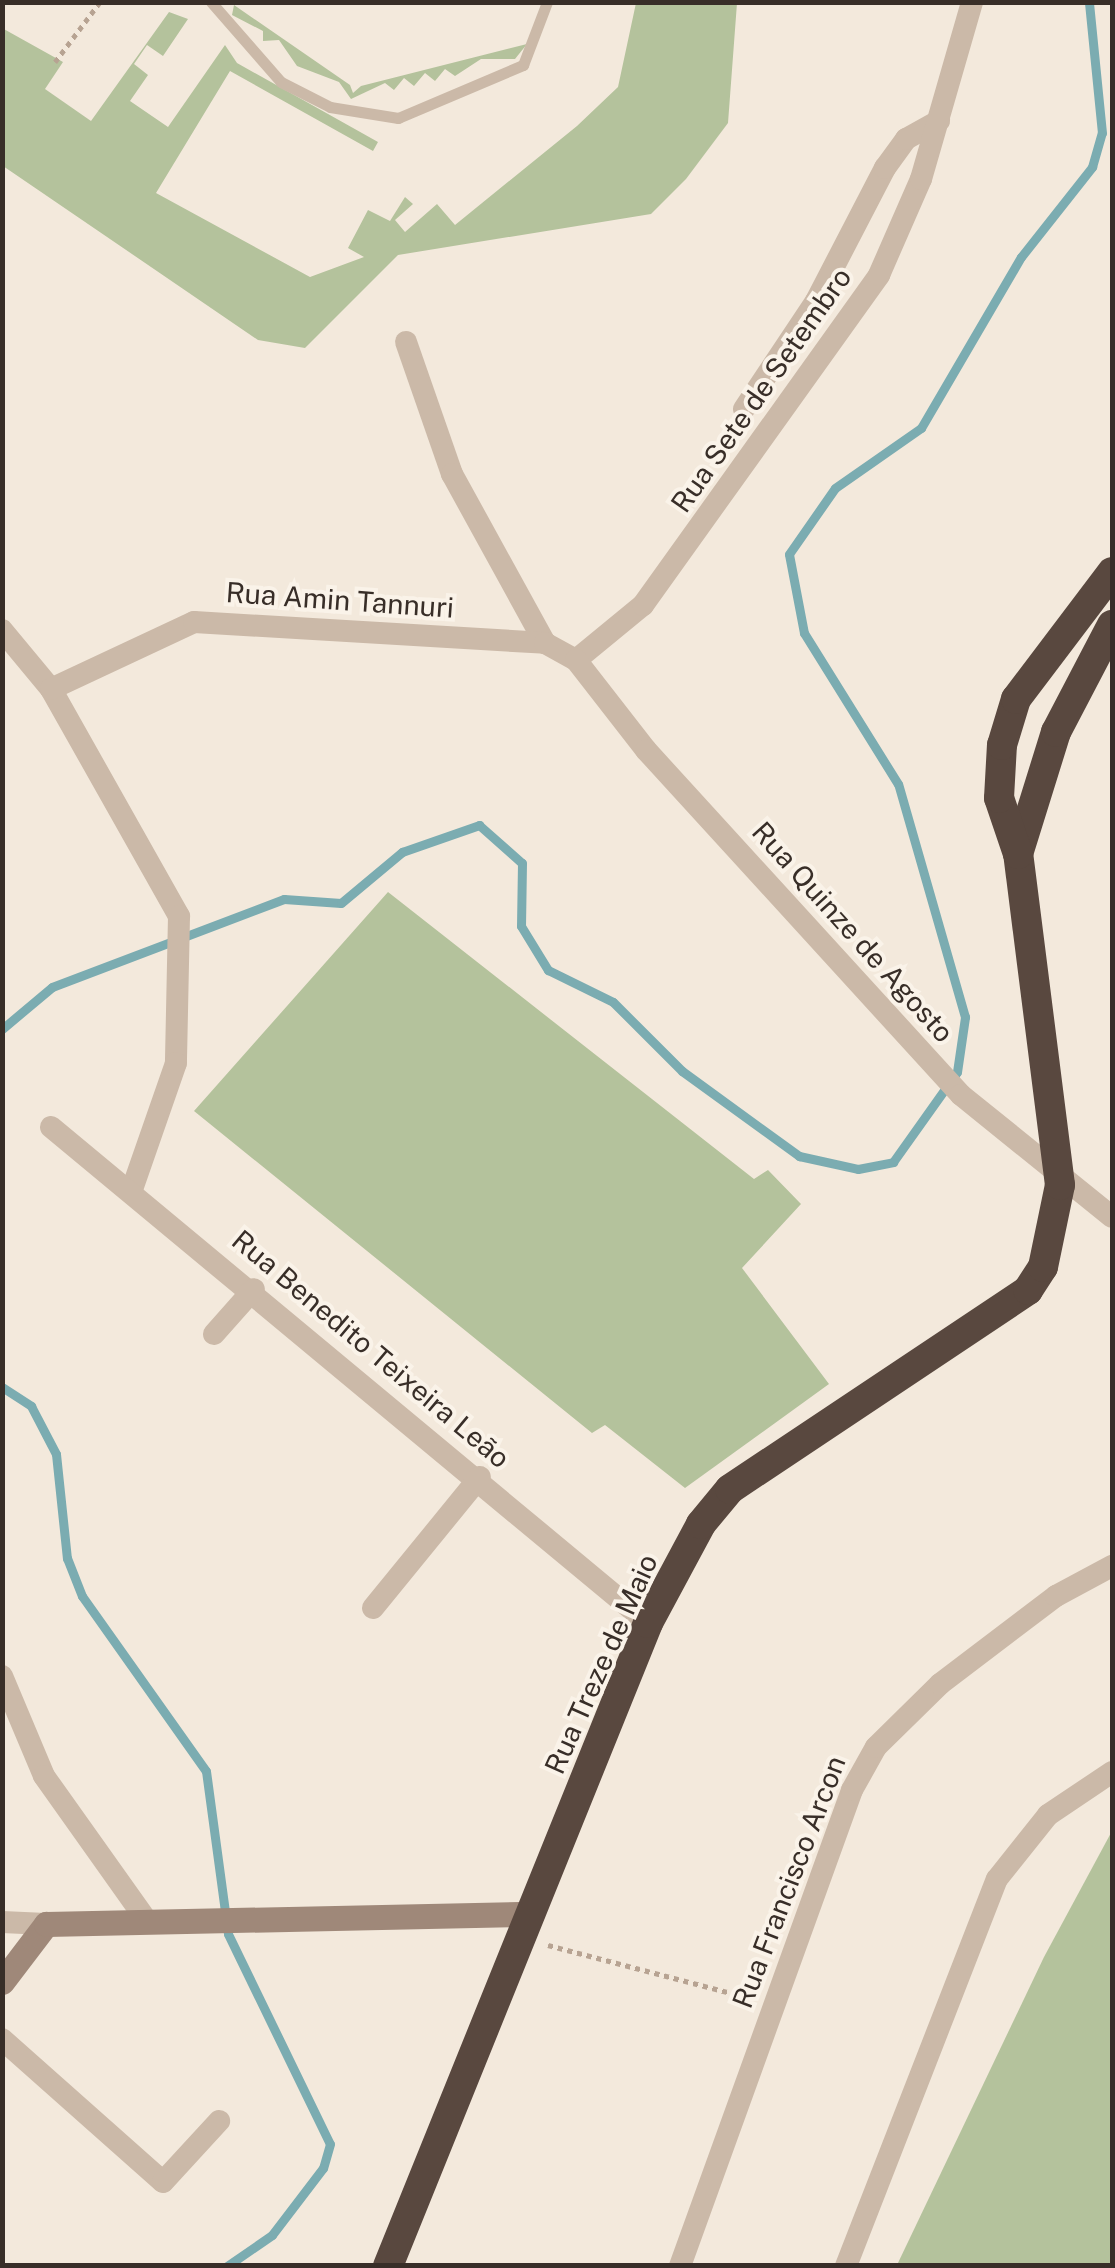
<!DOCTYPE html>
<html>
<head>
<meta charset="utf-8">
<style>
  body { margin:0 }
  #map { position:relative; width:1115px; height:2268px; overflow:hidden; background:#f3e9dc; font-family:"Public Sans",sans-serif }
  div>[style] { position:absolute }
  .green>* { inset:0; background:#b4c29c }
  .stream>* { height:9px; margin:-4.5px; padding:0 4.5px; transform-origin:4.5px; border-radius:4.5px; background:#7bacb1 }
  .path>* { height:5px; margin-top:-2.5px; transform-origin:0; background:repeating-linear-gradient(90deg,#b7a392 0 5px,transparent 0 10px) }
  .lane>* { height:11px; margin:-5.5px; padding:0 5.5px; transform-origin:5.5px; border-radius:5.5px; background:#cbb9a8 }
  .street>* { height:22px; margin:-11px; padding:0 11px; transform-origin:11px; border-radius:11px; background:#cbb9a8 }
  .secondary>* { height:25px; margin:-12.5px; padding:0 12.5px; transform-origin:12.5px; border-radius:12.5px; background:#9f8879 }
  .highway>* { height:30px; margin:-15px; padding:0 15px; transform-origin:15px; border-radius:15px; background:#59483f }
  span { translate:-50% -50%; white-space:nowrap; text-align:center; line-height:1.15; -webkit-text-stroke:8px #faf3e9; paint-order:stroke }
  .street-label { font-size:28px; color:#382e28 }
  .frame { position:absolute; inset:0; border:5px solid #382e28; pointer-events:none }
</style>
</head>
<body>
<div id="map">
  <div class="green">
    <i style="clip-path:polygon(636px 3px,737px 3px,728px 123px,686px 179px,651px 214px,398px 255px,305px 348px,258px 340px,3px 166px,2px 28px,63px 62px,45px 89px,91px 121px,169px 12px,188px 19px,163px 56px,147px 45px,134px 64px,148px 75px,130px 101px,168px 127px,225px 45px,237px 63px,378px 142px,373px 151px,230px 71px,156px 193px,310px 277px,364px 257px,348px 248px,368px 210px,390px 221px,405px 197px,413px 204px,395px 220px,405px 232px,437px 204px,455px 225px,577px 126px,618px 87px)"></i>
    <i style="clip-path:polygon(234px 5px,350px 85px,353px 93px,361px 86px,527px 44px,515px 59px,481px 59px,455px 76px,445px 69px,435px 81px,425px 73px,414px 86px,404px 78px,394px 90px,385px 83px,351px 99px,339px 82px,297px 66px,279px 40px,263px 41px,263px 31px,232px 15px)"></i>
    <i style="clip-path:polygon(388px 892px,754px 1179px,768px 1170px,801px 1204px,742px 1268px,829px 1384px,685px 1488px,605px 1425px,592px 1433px,194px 1111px)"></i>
    <i style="clip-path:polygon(1112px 1831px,1112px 2265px,897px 2265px,1044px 1957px)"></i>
  </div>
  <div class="stream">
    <i style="left:2px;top:1029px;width:65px;rotate:-40deg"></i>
    <i style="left:52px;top:987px;width:248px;rotate:-20.8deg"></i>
    <i style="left:284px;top:899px;width:57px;rotate:4deg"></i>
    <i style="left:341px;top:903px;width:80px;rotate:-39.9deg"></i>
    <i style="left:402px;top:852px;width:82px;rotate:-19.3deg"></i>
    <i style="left:479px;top:825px;width:57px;rotate:41.5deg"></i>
    <i style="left:522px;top:863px;width:63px;rotate:90.9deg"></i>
    <i style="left:521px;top:926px;width:52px;rotate:58.5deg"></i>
    <i style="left:548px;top:970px;width:72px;rotate:26.2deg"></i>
    <i style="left:613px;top:1002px;width:98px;rotate:45deg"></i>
    <i style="left:682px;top:1071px;width:145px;rotate:36deg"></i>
    <i style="left:799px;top:1156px;width:60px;rotate:12.4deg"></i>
    <i style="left:858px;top:1169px;width:36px;rotate:-11deg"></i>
    <i style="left:893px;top:1162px;width:110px;rotate:-54.6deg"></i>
    <i style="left:957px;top:1072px;width:56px;rotate:-81.7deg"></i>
    <i style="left:965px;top:1017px;width:242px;rotate:-106deg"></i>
    <i style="left:898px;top:784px;width:178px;rotate:-121.9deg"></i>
    <i style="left:804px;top:633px;width:80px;rotate:-100.8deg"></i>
    <i style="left:789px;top:554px;width:80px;rotate:-55.1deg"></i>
    <i style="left:835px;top:488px;width:105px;rotate:-34.9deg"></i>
    <i style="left:921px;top:428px;width:198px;rotate:-59.7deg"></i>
    <i style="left:1021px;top:257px;width:115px;rotate:-51.7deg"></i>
    <i style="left:1092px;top:167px;width:35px;rotate:-74deg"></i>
    <i style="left:1102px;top:133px;width:132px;rotate:-95.7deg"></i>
    <i style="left:2px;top:1387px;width:35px;rotate:33deg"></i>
    <i style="left:31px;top:1406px;width:54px;rotate:62.5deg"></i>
    <i style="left:56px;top:1454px;width:105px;rotate:84deg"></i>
    <i style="left:67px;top:1558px;width:41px;rotate:68.5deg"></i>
    <i style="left:82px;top:1596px;width:214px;rotate:54.7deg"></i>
    <i style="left:206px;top:1771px;width:164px;rotate:82.3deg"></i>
    <i style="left:228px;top:1934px;width:233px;rotate:64.1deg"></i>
    <i style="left:330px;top:2144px;width:25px;rotate:106deg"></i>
    <i style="left:323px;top:2168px;width:84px;rotate:127.3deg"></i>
    <i style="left:272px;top:2235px;width:55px;rotate:145.4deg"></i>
  </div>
  <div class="path">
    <i style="left:55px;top:62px;width:75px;rotate:-53.1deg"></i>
    <i style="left:548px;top:1945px;width:209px;rotate:14.7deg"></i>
  </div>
  <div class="lane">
    <i style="left:211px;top:2px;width:106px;rotate:48.8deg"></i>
    <i style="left:281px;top:82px;width:55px;rotate:27deg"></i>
    <i style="left:330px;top:107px;width:69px;rotate:9.2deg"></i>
    <i style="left:398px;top:118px;width:136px;rotate:-23deg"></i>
    <i style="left:523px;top:65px;width:67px;rotate:-69.1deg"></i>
  </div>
  <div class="street">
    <i style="left:406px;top:342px;width:140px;rotate:70.8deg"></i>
    <i style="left:452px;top:474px;width:193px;rotate:61.2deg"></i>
    <i style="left:744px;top:409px;width:130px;rotate:-56.3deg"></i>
    <i style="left:816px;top:301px;width:150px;rotate:-62.6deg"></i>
    <i style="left:885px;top:168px;width:36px;rotate:-54deg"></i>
    <i style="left:906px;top:139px;width:38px;rotate:-29deg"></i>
    <i style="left:2px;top:630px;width:77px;rotate:50.3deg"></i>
    <i style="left:51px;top:689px;width:261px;rotate:60.6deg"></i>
    <i style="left:179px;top:916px;width:147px;rotate:91.2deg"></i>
    <i style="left:176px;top:1063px;width:137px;rotate:109.2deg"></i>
    <i style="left:576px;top:660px;width:87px;rotate:-39.4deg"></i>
    <i style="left:643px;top:605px;width:406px;rotate:-54.4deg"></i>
    <i style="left:879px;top:275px;width:105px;rotate:-66.4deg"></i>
    <i style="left:921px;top:179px;width:184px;rotate:-73.9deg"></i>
    <i style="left:51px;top:689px;width:158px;rotate:-25.1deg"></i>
    <i style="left:194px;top:622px;width:352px;rotate:3.4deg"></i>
    <i style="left:545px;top:643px;width:35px;rotate:29deg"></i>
    <i style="left:576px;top:660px;width:114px;rotate:52.1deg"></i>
    <i style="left:646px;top:750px;width:467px;rotate:47.6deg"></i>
    <i style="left:961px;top:1095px;width:194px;rotate:38.9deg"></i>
    <i style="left:51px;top:1127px;width:776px;rotate:39.72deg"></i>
    <i style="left:214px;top:1334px;width:60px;rotate:-48.4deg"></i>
    <i style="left:373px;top:1608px;width:169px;rotate:-50.8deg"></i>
    <i style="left:2px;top:1676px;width:108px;rotate:67.2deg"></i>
    <i style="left:44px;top:1776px;width:178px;rotate:54.6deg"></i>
    <i style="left:2px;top:1922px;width:44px;rotate:2.6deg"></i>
    <i style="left:2px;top:2039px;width:215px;rotate:41.6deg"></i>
    <i style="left:163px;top:2182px;width:83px;rotate:-47.4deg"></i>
    <i style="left:680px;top:2266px;width:506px;rotate:-70.13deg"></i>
    <i style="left:852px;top:1790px;width:49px;rotate:-60.8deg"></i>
    <i style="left:876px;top:1747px;width:90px;rotate:-44.5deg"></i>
    <i style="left:940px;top:1684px;width:146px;rotate:-37.2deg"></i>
    <i style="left:1056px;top:1596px;width:64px;rotate:-28.2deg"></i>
    <i style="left:846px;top:2266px;width:415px;rotate:-68.7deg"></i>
    <i style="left:997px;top:1879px;width:82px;rotate:-51.4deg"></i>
    <i style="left:1048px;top:1815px;width:77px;rotate:-33.9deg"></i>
  </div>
  <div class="secondary">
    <i style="left:2px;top:1982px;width:73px;rotate:-52.8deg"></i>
    <i style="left:46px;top:1924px;width:486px;rotate:-1.2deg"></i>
  </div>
  <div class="highway">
    <i style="left:1018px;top:854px;width:128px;rotate:-72.7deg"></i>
    <i style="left:1056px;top:732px;width:121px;rotate:-62.4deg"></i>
    <i style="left:388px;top:2266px;width:694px;rotate:-67.98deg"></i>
    <i style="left:648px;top:1623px;width:112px;rotate:-61.8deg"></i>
    <i style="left:701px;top:1524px;width:45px;rotate:-50.4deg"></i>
    <i style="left:730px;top:1489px;width:358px;rotate:-33.7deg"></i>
    <i style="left:1028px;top:1290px;width:27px;rotate:-57deg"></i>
    <i style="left:1043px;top:1267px;width:84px;rotate:-78.3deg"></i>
    <i style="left:1060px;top:1185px;width:334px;rotate:-97.2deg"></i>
    <i style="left:1018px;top:854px;width:59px;rotate:-108.7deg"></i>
    <i style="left:999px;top:798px;width:53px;rotate:-86.8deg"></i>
    <i style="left:1002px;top:745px;width:48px;rotate:-73.1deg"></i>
    <i style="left:1016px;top:699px;width:159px;rotate:-52.9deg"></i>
  </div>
  <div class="street-label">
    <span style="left:761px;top:390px;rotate:-55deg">Rua Sete de Setembro</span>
    <span style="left:340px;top:600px;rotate:4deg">Rua Amin Tannuri</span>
    <span style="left:853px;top:932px;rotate:48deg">Rua Quinze de Agosto</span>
    <span style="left:371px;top:1349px;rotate:40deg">Rua Benedito Teixeira Leão</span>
    <span style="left:601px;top:1664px;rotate:-66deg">Rua Treze de Maio</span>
    <span style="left:789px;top:1882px;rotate:-69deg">Rua Francisco Arcon</span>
  </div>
  <div class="frame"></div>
</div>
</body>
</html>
